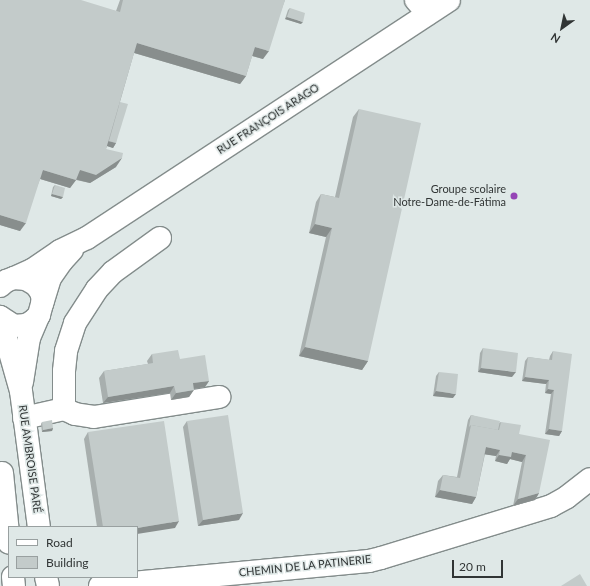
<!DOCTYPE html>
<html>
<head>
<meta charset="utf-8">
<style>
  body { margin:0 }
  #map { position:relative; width:590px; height:586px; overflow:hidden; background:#dfe8e7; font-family:Lato,sans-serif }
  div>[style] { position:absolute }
  .roads { filter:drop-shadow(1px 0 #838c8b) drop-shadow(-1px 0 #838c8b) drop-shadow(0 1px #838c8b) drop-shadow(0 -1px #838c8b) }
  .minor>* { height:22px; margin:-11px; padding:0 11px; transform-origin:11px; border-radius:11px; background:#fff }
  .wall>* { inset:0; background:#a8afae }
  .shaded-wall>* { inset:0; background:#888e8d }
  .building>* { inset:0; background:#c3cbca }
  .dots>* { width:11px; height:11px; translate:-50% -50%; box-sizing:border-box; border:2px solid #dfe8e7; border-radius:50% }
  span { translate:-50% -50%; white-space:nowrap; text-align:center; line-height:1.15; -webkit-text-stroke:3px #dfe8e7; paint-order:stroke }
  .street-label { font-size:11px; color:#313535 }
  .poi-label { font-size:11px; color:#313535 }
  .right { translate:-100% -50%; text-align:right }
  .legend { position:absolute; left:8px; top:526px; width:130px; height:52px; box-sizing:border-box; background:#dfe8e7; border:1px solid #99a0a0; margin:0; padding:5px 7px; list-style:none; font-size:12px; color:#313535 }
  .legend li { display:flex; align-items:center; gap:8px; height:20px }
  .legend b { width:20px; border:1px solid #99a0a0 }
  .north { position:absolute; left:542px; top:8px; width:40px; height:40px; -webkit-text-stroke:3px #dfe8e7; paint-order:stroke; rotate:213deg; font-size:11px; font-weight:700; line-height:16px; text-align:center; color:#313535 }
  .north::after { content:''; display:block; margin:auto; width:14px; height:18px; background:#313535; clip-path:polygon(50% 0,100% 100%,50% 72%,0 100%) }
  .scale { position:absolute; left:452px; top:560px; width:51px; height:18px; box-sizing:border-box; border:2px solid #313535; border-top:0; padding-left:5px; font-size:12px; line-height:14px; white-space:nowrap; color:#313535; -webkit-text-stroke:3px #dfe8e7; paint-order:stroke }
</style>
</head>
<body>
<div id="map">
  <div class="roads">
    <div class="minor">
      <i style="left:416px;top:0;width:18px;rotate:49deg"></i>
      <i style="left:14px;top:278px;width:20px;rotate:-24deg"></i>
      <i style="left:32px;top:270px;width:34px;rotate:-34deg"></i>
      <i style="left:60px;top:251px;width:30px;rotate:-26deg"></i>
      <i style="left:87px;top:238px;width:433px;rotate:-33.3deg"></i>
      <i style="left:0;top:286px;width:8px;rotate:-40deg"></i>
      <i style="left:6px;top:281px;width:9px;rotate:-21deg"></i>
      <i style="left:14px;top:278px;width:12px;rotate:5deg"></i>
      <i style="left:26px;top:279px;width:12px;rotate:31deg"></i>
      <i style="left:36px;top:285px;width:9px;rotate:54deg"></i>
      <i style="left:41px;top:292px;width:8px;rotate:76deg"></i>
      <i style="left:43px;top:300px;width:16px;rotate:105deg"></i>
      <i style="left:39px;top:315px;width:8px;rotate:135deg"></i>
      <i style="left:33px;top:321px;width:8px;rotate:150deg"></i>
      <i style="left:26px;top:325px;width:12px;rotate:175deg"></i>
      <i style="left:14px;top:326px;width:17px;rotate:-147deg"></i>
      <i style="left:42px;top:304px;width:27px;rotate:-73deg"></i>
      <i style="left:50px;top:278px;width:21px;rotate:-55deg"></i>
      <i style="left:62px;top:261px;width:15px;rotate:-48deg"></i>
      <i style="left:0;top:317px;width:77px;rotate:74.2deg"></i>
      <i style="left:21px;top:391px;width:137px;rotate:82.5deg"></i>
      <i style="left:22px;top:382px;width:45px;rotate:-81deg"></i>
      <i style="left:29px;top:338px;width:25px;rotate:-67deg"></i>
      <i style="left:64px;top:409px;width:12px;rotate:24deg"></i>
      <i style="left:75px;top:414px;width:19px;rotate:9deg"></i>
      <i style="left:94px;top:417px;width:127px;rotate:-9.1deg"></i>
      <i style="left:24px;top:418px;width:41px;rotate:-12.7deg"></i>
      <i style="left:64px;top:409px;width:38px;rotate:-90deg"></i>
      <i style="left:64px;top:371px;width:20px;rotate:-84deg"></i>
      <i style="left:66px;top:351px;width:29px;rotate:-72deg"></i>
      <i style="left:75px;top:323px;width:40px;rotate:-57.1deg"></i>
      <i style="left:97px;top:289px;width:23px;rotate:-47deg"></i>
      <i style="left:113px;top:272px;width:58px;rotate:-35.9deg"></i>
      <i style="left:2px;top:473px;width:70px;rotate:84.3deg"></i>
      <i style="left:13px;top:577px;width:9px;rotate:84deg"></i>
      <i style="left:46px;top:577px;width:9px;rotate:77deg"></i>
      <i style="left:100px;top:586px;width:270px;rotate:-5.3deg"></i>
      <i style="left:369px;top:561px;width:12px;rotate:-14deg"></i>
      <i style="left:381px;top:558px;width:178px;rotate:-17deg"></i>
      <i style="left:551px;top:506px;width:18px;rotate:-29deg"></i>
      <i style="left:567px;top:497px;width:29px;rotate:-38deg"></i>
    </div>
  </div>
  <div class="wall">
    <i style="clip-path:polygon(0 0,116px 11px,120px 0,285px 0,263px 59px,252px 56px,246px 76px,240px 84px,134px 53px,120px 102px,116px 143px,113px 148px,107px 146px,106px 149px,116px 167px,90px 183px,76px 180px,70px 188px,40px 179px,20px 231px,0 225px)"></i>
    <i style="clip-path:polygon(290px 8px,301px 24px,285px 19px,288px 10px)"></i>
    <i style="clip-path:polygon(359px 109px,368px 361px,362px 370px,299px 356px,326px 237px,309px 233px,316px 202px,321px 194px,335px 197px,353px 117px)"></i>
    <i style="clip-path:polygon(55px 185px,63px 197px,61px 199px,51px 196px,53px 187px)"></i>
    <i style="clip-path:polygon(483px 348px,512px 377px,478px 372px,480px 353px)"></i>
    <i style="clip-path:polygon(553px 351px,562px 431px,559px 436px,545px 434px,551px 394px,545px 393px,546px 384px,522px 381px,525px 361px,528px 357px,549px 360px,550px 356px)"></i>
    <i style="clip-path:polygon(152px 354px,180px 359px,209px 381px,205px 387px,194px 389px,189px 397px,171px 400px,170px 393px,103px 403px,99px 378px,104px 371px,148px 364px,147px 361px)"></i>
    <i style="clip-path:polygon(439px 372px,453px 398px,433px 396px,436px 376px)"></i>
    <i style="clip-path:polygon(471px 415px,499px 423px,501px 422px,519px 434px,539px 493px,535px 500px,513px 506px,522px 462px,510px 459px,507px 464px,495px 461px,496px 456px,485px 454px,476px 497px,472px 504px,435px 497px,438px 481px,443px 475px,457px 477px,468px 420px)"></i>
    <i style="clip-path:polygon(187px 421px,239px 520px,198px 526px,183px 427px)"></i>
    <i style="clip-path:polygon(42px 422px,53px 428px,52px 431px,42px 432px,41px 424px)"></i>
    <i style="clip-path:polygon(88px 432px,175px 528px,97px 527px,84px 439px)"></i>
  </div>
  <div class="shaded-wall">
    <i style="clip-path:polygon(287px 17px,303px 22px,301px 24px,285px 19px)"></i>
    <i style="clip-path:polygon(137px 43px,246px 76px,240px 84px,131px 52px)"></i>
    <i style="clip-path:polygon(255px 47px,269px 51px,263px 59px,249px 55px)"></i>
    <i style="clip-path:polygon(107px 141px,116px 143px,113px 148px,104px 145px)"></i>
    <i style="clip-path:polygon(122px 158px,116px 167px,90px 183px,74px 179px,80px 170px)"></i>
    <i style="clip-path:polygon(43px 170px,76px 180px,70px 188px,37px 178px)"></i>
    <i style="clip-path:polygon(52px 194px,63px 197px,61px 199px,51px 196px)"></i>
    <i style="clip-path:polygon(0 215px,26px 223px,20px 231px,0 225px)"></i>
    <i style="clip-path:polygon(315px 224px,332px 228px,326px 237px,309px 233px)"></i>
    <i style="clip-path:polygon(305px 347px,368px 361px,362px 370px,299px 356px)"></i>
    <i style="clip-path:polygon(481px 368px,516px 372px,512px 377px,478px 372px)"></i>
    <i style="clip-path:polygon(525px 377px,549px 380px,546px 384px,522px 381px)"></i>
    <i style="clip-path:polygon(209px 381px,205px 387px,188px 390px,193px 383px)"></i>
    <i style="clip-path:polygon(174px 386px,170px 393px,103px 403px,108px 397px)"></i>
    <i style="clip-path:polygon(548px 389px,554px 390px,551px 394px,545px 393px)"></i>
    <i style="clip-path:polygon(194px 390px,189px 397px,171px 400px,176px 393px)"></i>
    <i style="clip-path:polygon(436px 391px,456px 394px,453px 398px,433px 396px)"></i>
    <i style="clip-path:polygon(53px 428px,52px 431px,42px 432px,43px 430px)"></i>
    <i style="clip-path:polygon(549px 429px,562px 431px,559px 436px,545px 434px)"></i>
    <i style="clip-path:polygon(486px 447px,500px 450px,496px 456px,482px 454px)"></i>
    <i style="clip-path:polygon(512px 452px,526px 455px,522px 462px,510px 459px,507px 464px,495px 461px,499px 455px)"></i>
    <i style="clip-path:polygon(440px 490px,476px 497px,472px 504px,435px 497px)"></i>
    <i style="clip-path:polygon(539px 493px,535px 500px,513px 506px,518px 499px)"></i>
    <i style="clip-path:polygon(243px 513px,239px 520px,198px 526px,203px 520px)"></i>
    <i style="clip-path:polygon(179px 521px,175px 528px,137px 534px,137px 528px)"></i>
  </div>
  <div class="building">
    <i style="clip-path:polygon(0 0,81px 0,120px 12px,123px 0,285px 0,269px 51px,255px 47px,246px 76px,137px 43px,106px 149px,123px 153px,122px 158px,96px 175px,80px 170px,76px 180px,43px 170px,26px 223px,0 215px)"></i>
    <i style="clip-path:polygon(290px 8px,305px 13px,303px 22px,287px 17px)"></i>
    <i style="clip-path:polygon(120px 102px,128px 104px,116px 143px,109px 141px)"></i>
    <i style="clip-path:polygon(359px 109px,421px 123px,368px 361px,305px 347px,332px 228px,315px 224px,321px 194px,339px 198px)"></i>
    <i style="clip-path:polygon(55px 185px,65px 188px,63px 197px,52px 194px)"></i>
    <i style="clip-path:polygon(483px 348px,518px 353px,516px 372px,481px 368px)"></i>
    <i style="clip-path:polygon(178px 350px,180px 359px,205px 355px,209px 381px,193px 383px,194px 390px,176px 393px,174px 386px,108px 397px,104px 371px,153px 363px,152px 354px)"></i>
    <i style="clip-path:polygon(553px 351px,572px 354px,562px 431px,549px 429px,554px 390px,548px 389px,549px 380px,525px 377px,528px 357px,552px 360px)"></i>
    <i style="clip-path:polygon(439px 372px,458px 374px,456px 394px,436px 391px)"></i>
    <i style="clip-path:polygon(228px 415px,243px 513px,203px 520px,187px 421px)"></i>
    <i style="clip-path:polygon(471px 415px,500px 421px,498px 430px,471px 425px,469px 427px)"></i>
    <i style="clip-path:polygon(52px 420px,53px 428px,43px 430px,42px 422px)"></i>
    <i style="clip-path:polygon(164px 421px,179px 521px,137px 528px,137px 527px,103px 527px,88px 432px)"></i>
    <i style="clip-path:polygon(501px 422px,521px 425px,519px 434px,550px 440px,539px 493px,518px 499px,526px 455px,512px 452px,511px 457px,499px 455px,500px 450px,486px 447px,476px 497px,440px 490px,443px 475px,460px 478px,471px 425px,499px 430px)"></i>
    <i style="clip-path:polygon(580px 574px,587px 586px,561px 586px)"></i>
  </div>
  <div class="dots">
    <i style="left:514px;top:196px;background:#9545b6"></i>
  </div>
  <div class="street-label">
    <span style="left:268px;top:119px;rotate:-33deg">RUE FRANÇOIS ARAGO</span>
    <span style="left:30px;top:459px;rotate:82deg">RUE AMBROISE PARÉ</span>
    <span style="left:305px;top:566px;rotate:-6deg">CHEMIN DE LA PATINERIE</span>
  </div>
  <div class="poi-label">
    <span class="right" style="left:506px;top:196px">Groupe scolaire<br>Notre-Dame-de-Fátima</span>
  </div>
  <ul class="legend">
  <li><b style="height:5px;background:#fff"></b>Road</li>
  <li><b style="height:11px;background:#c3cbca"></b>Building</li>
  </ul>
  <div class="north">N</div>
  <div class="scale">20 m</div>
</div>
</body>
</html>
